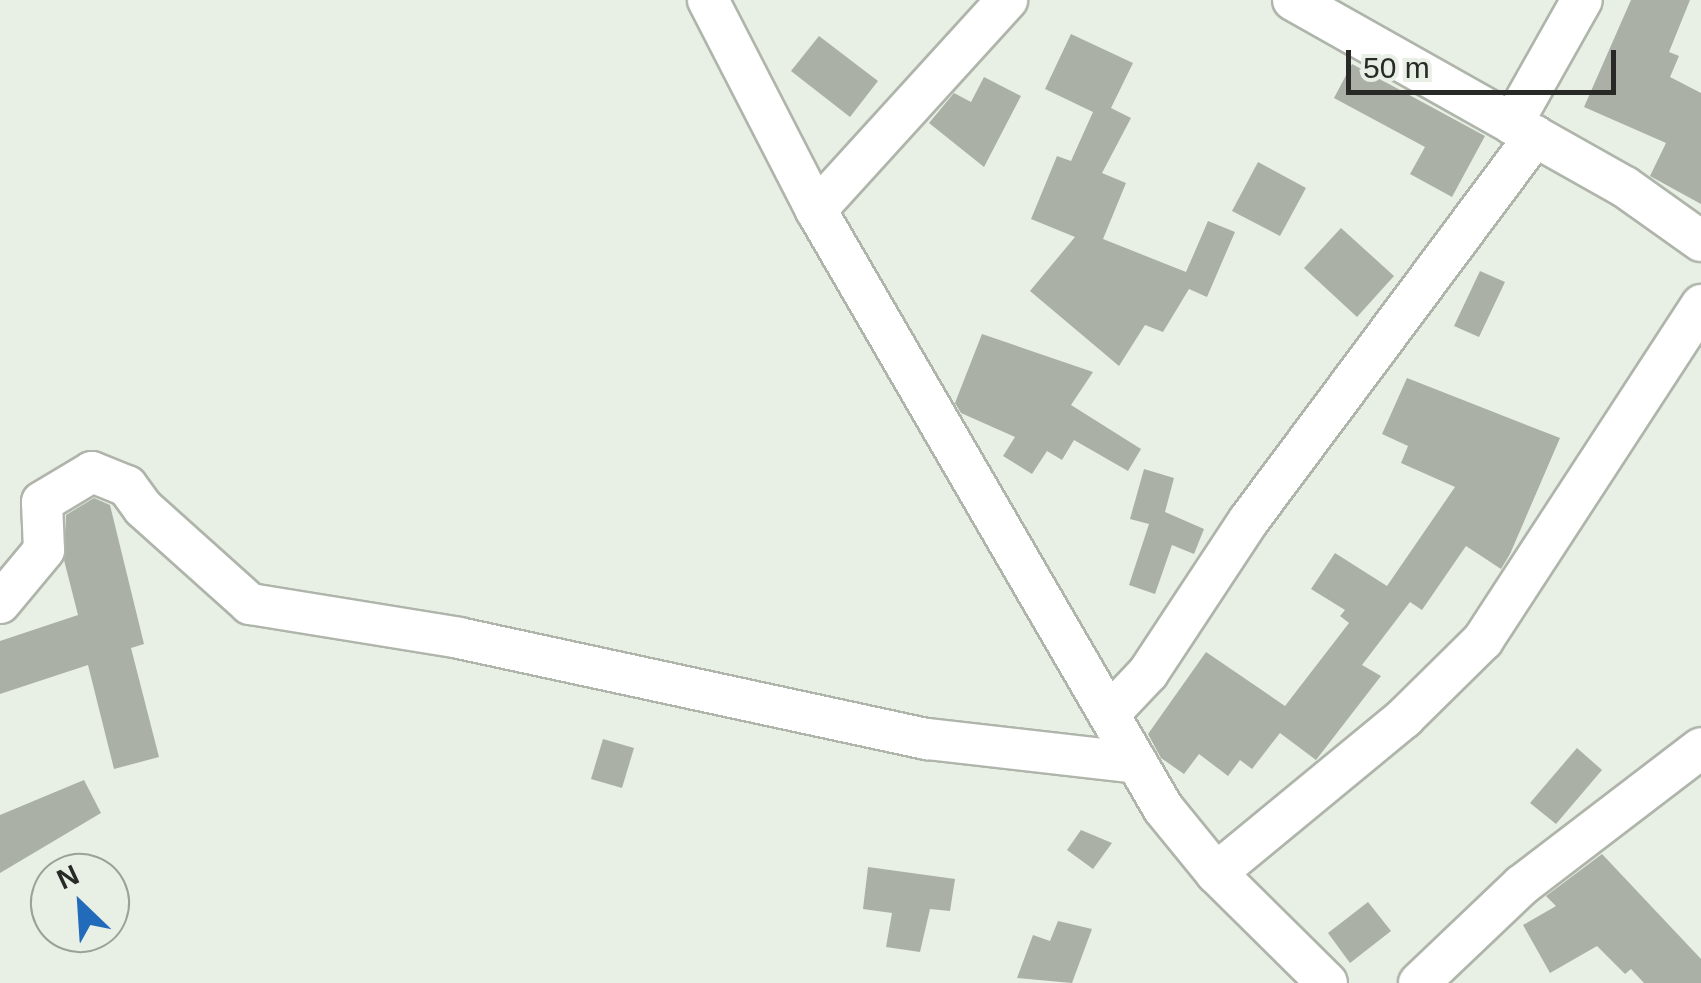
<!DOCTYPE html>
<html>
<head>
<meta charset="utf-8">
<style>
  body { margin:0 }
  #map { position:relative; width:1701px; height:983px; overflow:hidden; background:#e8efe4; font-family:Arial,sans-serif }
  div>[style] { position:absolute }
  .building>* { inset:0; background:#aab0a6 }
  .roads { filter:drop-shadow(2px 0 #afb5ab) drop-shadow(-2px 0 #afb5ab) drop-shadow(0 2px #afb5ab) drop-shadow(0 -2px #afb5ab) }
  .minor>* { height:40px; margin:-20px; padding:0 20px; transform-origin:20px; border-radius:20px; background:#fff }
  span { translate:-50% -50%; white-space:nowrap; text-align:center; line-height:1.15; -webkit-text-stroke:9px #e8efe4; paint-order:stroke }
  .north { position:absolute; left:30px; top:853px; width:100px; height:100px; box-sizing:border-box; background:#e8efe4; border:2px solid #9ba098; border-radius:50%; rotate:335deg; font-size:28px; font-weight:700; line-height:40px; text-align:center; color:#272a26 }
  .north::after { content:''; display:block; margin:auto; width:35px; height:45px; background:#226bbb; clip-path:polygon(50% 0,100% 100%,50% 72%,0 100%) }
  .scale { position:absolute; left:1346px; top:50px; width:270px; height:45px; box-sizing:border-box; border:5px solid #272a26; border-top:0; padding-left:12px; font-size:30px; line-height:35px; white-space:nowrap; color:#272a26; -webkit-text-stroke:8px #e8efe4; paint-order:stroke }
</style>
</head>
<body>
<div id="map">
  <div class="building">
    <i style="clip-path:polygon(1631px 0,1690px 0,1669px 52px,1679px 56px,1670px 77px,1701px 93px,1701px 204px,1650px 176px,1666px 143px,1584px 107px)"></i>
    <i style="clip-path:polygon(1071px 34px,1133px 63px,1111px 108px,1131px 118px,1102px 173px,1126px 183px,1103px 239px,1186px 272px,1208px 221px,1235px 232px,1207px 297px,1189px 289px,1163px 332px,1145px 325px,1119px 366px,1030px 291px,1075px 237px,1031px 219px,1057px 156px,1071px 161px,1093px 112px,1045px 89px)"></i>
    <i style="clip-path:polygon(819px 36px,878px 81px,850px 117px,791px 71px)"></i>
    <i style="clip-path:polygon(1352px 64px,1485px 136px,1452px 197px,1410px 174px,1425px 147px,1334px 98px)"></i>
    <i style="clip-path:polygon(984px 77px,1021px 96px,984px 167px,929px 123px,954px 93px,971px 102px)"></i>
    <i style="clip-path:polygon(1258px 162px,1306px 188px,1280px 236px,1232px 211px)"></i>
    <i style="clip-path:polygon(1341px 228px,1394px 276px,1357px 317px,1304px 268px)"></i>
    <i style="clip-path:polygon(1480px 271px,1505px 282px,1479px 337px,1454px 326px)"></i>
    <i style="clip-path:polygon(982px 334px,1093px 372px,1071px 405px,1141px 449px,1128px 471px,1074px 440px,1062px 460px,1047px 451px,1032px 474px,1003px 456px,1015px 437px,961px 413px,955px 403px)"></i>
    <i style="clip-path:polygon(1407px 378px,1560px 438px,1510px 554px,1501px 569px,1466px 546px,1422px 610px,1410px 602px,1362px 665px,1381px 676px,1316px 760px,1280px 733px,1252px 769px,1240px 760px,1228px 776px,1199px 754px,1184px 774px,1161px 758px,1148px 734px,1206px 652px,1285px 706px,1349px 623px,1340px 616px,1345px 610px,1311px 589px,1335px 553px,1387px 586px,1455px 487px,1401px 463px,1408px 446px,1382px 434px)"></i>
    <i style="clip-path:polygon(1144px 469px,1174px 478px,1165px 512px,1204px 529px,1194px 554px,1172px 545px,1155px 594px,1129px 585px,1149px 524px,1130px 519px)"></i>
    <i style="clip-path:polygon(94px 498px,110px 505px,144px 644px,131px 648px,159px 757px,114px 769px,88px 665px,0 694px,0 641px,78px 615px,64px 560px,66px 515px)"></i>
    <i style="clip-path:polygon(603px 739px,634px 748px,622px 788px,591px 779px)"></i>
    <i style="clip-path:polygon(1577px 748px,1602px 770px,1556px 824px,1530px 803px)"></i>
    <i style="clip-path:polygon(84px 780px,101px 813px,0 873px,0 815px)"></i>
    <i style="clip-path:polygon(1081px 830px,1112px 843px,1093px 869px,1067px 850px)"></i>
    <i style="clip-path:polygon(1602px 854px,1701px 959px,1701px 983px,1644px 983px,1631px 969px,1625px 974px,1597px 946px,1550px 973px,1523px 925px,1556px 906px,1546px 896px)"></i>
    <i style="clip-path:polygon(868px 867px,955px 879px,950px 911px,930px 909px,920px 952px,886px 947px,892px 913px,863px 909px)"></i>
    <i style="clip-path:polygon(1368px 902px,1391px 931px,1350px 963px,1328px 933px)"></i>
    <i style="clip-path:polygon(1058px 921px,1092px 929px,1072px 983px,1017px 978px,1033px 935px,1050px 941px)"></i>
  </div>
  <div class="roads">
    <div class="minor">
      <i style="left:708px;top:0;width:236px;rotate:62.8deg"></i>
      <i style="left:816px;top:210px;width:691px;rotate:59.87deg"></i>
      <i style="left:1163px;top:808px;width:84px;rotate:50.8deg"></i>
      <i style="left:1216px;top:873px;width:156px;rotate:44.7deg"></i>
      <i style="left:1293px;top:0;width:381px;rotate:29.4deg"></i>
      <i style="left:1625px;top:187px;width:93px;rotate:35.4deg"></i>
      <i style="left:1512px;top:124px;width:142px;rotate:-60.6deg"></i>
      <i style="left:816px;top:210px;width:284px;rotate:-47.7deg"></i>
      <i style="left:0;top:603px;width:69px;rotate:-50.3deg"></i>
      <i style="left:44px;top:550px;width:48px;rotate:-92.4deg"></i>
      <i style="left:42px;top:502px;width:58px;rotate:-31deg"></i>
      <i style="left:92px;top:472px;width:38px;rotate:22deg"></i>
      <i style="left:127px;top:486px;width:27px;rotate:54deg"></i>
      <i style="left:143px;top:508px;width:144px;rotate:41.9deg"></i>
      <i style="left:250px;top:604px;width:212px;rotate:9.2deg"></i>
      <i style="left:459px;top:638px;width:479px;rotate:12.2deg"></i>
      <i style="left:927px;top:739px;width:211px;rotate:6.5deg"></i>
      <i style="left:1111px;top:712px;width:54px;rotate:-46.5deg"></i>
      <i style="left:1148px;top:673px;width:183px;rotate:-56.6deg"></i>
      <i style="left:1249px;top:520px;width:479px;rotate:-53.3deg"></i>
      <i style="left:1216px;top:873px;width:244px;rotate:-39.5deg"></i>
      <i style="left:1404px;top:718px;width:111px;rotate:-44.6deg"></i>
      <i style="left:1483px;top:640px;width:400px;rotate:-56.9deg"></i>
      <i style="left:1419px;top:983px;width:142px;rotate:-43.6deg"></i>
      <i style="left:1522px;top:885px;width:225px;rotate:-37.4deg"></i>
    </div>
  </div>
  <div class="north">N</div>
  <div class="scale">50 m</div>
</div>
</body>
</html>
